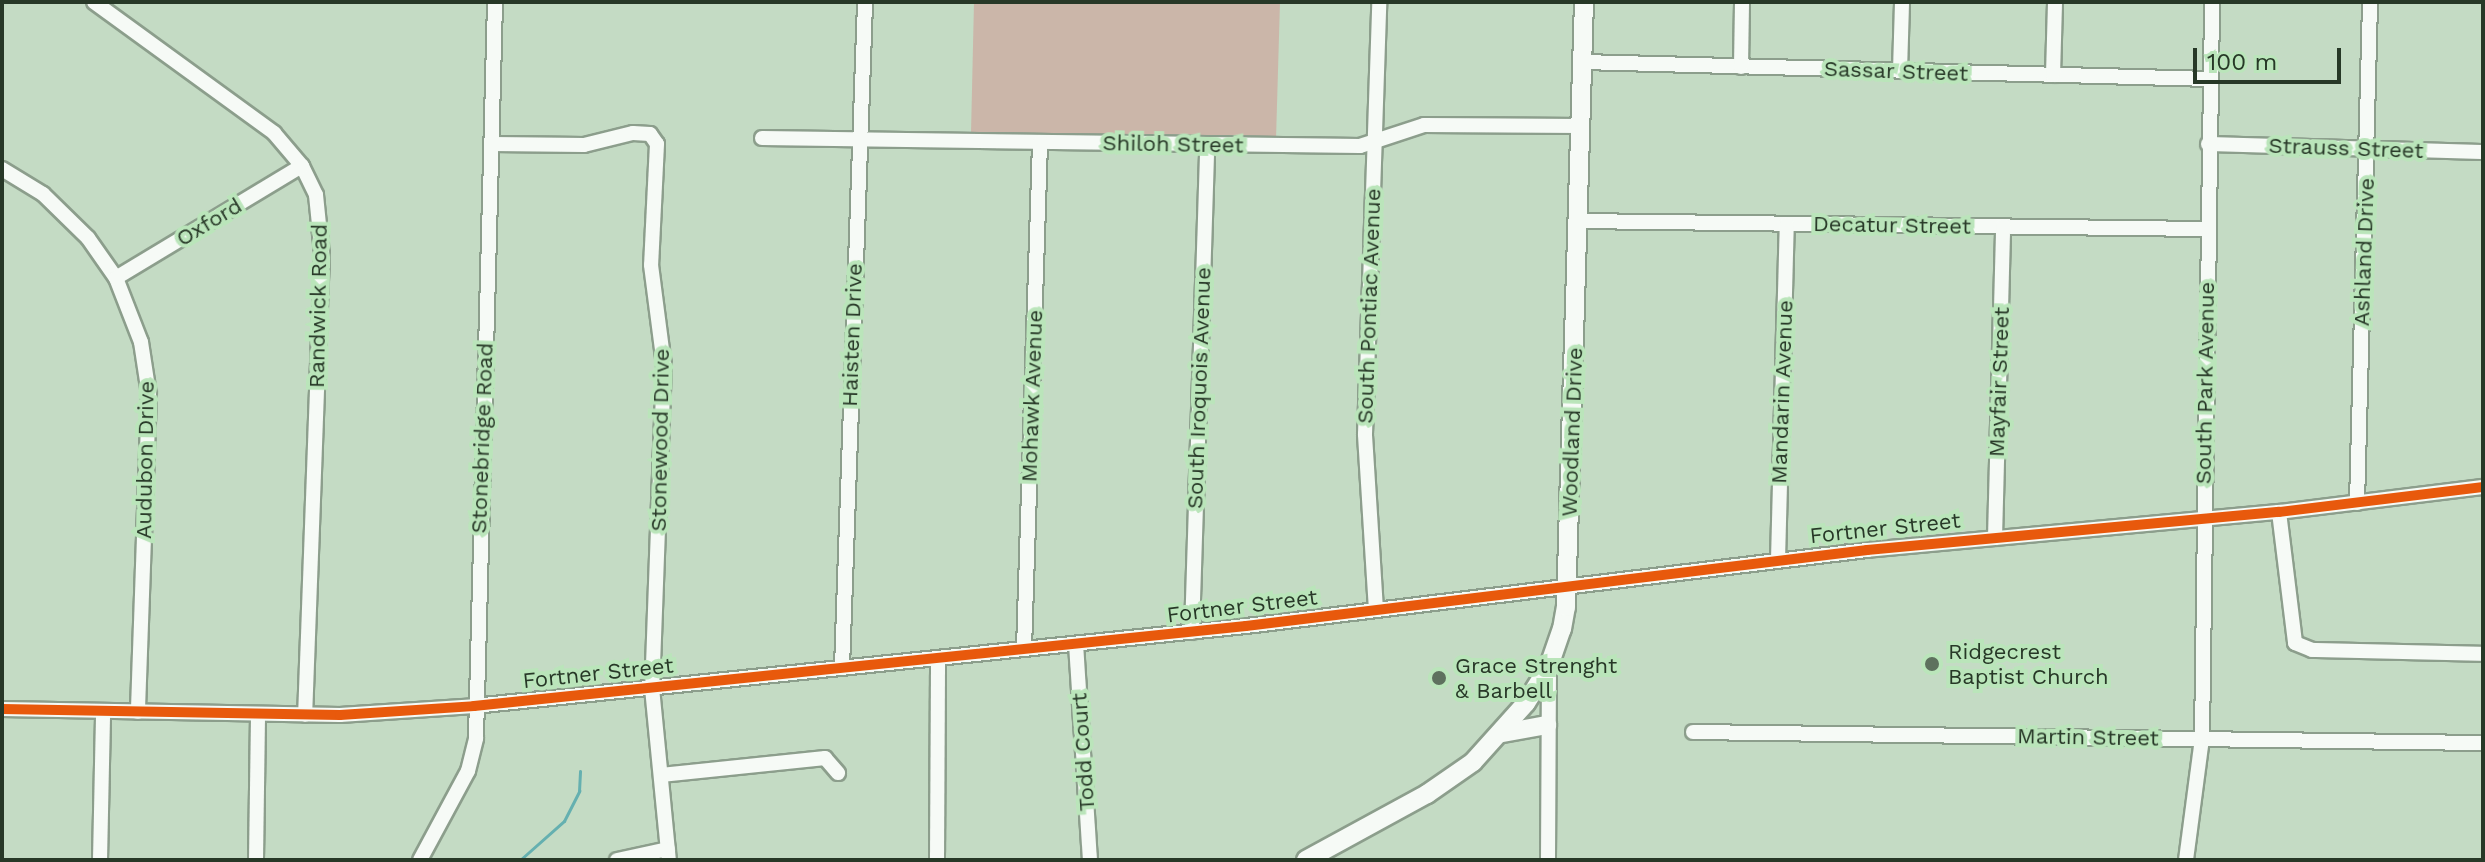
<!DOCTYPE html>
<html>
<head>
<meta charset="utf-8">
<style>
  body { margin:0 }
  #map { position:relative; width:2485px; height:862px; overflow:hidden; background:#c4dbc4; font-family:"Work Sans",sans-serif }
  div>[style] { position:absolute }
  .green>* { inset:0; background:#cbb6a9 }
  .stream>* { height:3px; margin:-1.5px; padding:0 1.5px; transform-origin:1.5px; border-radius:1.5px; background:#65b0b0 }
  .roads { filter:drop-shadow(2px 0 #8c9e8c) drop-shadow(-2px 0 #8c9e8c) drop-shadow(0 2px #8c9e8c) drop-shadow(0 -2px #8c9e8c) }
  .minor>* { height:14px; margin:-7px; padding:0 7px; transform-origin:7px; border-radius:7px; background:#f6faf6 }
  .major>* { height:18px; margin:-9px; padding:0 9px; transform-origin:9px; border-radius:9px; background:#f6faf6 }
  .cycleway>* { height:10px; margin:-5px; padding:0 5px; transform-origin:5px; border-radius:5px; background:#e8590c }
  .dots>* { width:22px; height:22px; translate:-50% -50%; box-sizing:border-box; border:4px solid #bae5ba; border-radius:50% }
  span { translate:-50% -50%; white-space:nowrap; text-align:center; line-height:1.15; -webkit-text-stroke:8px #bae5ba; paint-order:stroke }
  .street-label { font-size:22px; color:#273827 }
  .poi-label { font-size:22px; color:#273827 }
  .left { translate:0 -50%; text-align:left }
  .frame { position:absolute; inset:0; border:4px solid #273827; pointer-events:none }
  .scale { position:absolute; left:2193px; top:48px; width:148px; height:36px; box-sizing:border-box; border:4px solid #273827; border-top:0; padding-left:10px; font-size:24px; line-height:28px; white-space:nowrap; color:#273827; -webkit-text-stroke:6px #bae5ba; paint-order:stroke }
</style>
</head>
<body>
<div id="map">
  <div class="green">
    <i style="clip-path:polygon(974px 2px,1280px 2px,1276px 139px,971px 133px)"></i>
  </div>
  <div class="stream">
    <i style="left:520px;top:860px;width:59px;rotate:-41.6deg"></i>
    <i style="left:564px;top:821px;width:34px;rotate:-63deg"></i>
    <i style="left:579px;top:791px;width:20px;rotate:-87deg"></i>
  </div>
  <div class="roads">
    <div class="minor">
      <i style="left:94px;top:2px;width:223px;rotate:36deg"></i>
      <i style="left:274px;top:133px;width:43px;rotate:49.7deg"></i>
      <i style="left:302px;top:166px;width:32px;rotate:64deg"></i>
      <i style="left:316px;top:195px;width:59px;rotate:84.2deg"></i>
      <i style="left:322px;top:254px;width:461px;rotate:92.1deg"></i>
      <i style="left:1582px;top:62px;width:628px;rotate:1.55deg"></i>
      <i style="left:1741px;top:67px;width:65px;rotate:-89.1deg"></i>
      <i style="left:1900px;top:71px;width:69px;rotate:-88.3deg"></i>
      <i style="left:2053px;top:75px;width:73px;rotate:-88.4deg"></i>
      <i style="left:762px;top:138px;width:598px;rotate:0.77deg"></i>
      <i style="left:1360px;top:146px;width:67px;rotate:-18.2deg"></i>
      <i style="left:1424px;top:125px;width:156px;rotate:0.4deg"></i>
      <i style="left:493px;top:144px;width:91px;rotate:0.6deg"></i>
      <i style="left:584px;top:145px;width:50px;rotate:-13.8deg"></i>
      <i style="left:633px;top:133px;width:17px;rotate:3deg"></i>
      <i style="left:650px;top:134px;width:12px;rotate:55deg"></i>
      <i style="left:657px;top:144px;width:121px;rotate:92.8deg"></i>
      <i style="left:651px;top:265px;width:101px;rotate:82.6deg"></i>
      <i style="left:664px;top:365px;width:323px;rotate:92.1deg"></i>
      <i style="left:652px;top:688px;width:173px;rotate:84.4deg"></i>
      <i style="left:2208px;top:144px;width:275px;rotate:1.7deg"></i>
      <i style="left:2px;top:169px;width:48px;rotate:31.4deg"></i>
      <i style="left:43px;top:194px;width:63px;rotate:44.4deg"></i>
      <i style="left:88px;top:238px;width:49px;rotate:55deg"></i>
      <i style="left:116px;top:278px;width:69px;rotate:68.7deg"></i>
      <i style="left:141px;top:342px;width:53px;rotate:81.3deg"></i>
      <i style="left:149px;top:394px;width:318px;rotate:92deg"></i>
      <i style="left:1577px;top:221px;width:630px;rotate:0.73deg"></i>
      <i style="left:116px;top:278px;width:217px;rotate:-31.1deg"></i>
      <i style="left:2357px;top:503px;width:501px;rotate:-88.51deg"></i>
      <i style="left:2279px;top:512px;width:132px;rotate:83deg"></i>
      <i style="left:2295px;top:643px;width:18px;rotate:22deg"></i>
      <i style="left:2312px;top:650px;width:171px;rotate:1.3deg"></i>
      <i style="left:1995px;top:538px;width:312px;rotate:-88.5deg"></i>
      <i style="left:1778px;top:560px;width:336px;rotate:-88.5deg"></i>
      <i style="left:1376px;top:610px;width:176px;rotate:-93.6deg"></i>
      <i style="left:1365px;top:434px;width:432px;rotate:-88.1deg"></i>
      <i style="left:1192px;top:632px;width:488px;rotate:-88.2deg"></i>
      <i style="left:1076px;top:644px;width:216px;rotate:86.3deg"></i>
      <i style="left:1024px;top:649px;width:507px;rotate:-88.19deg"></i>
      <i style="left:842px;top:668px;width:666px;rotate:-88.02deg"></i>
      <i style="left:2px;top:709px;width:338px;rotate:1deg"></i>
      <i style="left:340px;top:715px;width:134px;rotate:-3.8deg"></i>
      <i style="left:474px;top:706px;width:776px;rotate:-5.92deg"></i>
      <i style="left:1246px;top:626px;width:626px;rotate:-6.98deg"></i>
      <i style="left:1867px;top:550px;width:414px;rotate:-5.3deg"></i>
      <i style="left:2279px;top:512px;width:206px;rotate:-7deg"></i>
      <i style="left:1693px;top:732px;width:790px;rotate:0.8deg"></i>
      <i style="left:661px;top:775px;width:165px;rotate:-5.9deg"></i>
      <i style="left:825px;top:758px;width:20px;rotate:49deg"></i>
      <i style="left:100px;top:860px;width:149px;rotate:-88.8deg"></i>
      <i style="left:256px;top:860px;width:145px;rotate:-89.2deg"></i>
      <i style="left:420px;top:860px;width:101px;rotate:-61.7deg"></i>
      <i style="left:468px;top:771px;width:34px;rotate:-76deg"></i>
      <i style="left:476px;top:738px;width:736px;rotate:-88.52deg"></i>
      <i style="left:617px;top:860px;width:52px;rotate:-12.2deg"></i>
      <i style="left:937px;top:860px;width:202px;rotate:-89.7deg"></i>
      <i style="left:1548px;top:860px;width:194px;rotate:-89.7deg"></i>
      <i style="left:2186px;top:860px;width:122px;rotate:-82.5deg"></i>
      <i style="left:2202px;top:739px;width:737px;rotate:-89.22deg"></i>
    </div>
    <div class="major">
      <i style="left:1503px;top:733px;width:45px;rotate:-10.3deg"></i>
      <i style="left:1306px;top:860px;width:138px;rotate:-28.6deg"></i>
      <i style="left:1427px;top:794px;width:56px;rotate:-34.8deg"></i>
      <i style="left:1473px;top:762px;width:79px;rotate:-48.1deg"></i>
      <i style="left:1526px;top:703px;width:44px;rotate:-58.1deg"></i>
      <i style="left:1549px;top:666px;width:39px;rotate:-71deg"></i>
      <i style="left:1562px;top:629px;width:22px;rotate:-80deg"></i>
      <i style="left:1566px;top:607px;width:605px;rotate:-88.3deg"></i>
    </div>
  </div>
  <div class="cycleway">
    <i style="left:2px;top:709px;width:338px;rotate:1deg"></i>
    <i style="left:340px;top:715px;width:134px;rotate:-3.8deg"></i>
    <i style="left:474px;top:706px;width:776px;rotate:-5.92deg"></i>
    <i style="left:1246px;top:626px;width:626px;rotate:-6.98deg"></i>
    <i style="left:1867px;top:550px;width:414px;rotate:-5.3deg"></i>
    <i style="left:2279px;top:512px;width:206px;rotate:-7deg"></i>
  </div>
  <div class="dots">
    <i style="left:1932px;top:664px;background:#5e715e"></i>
    <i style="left:1439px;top:678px;background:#5e715e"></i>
  </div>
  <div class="street-label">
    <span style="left:1896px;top:71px;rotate:2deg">Sassar Street</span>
    <span style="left:1173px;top:144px;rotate:1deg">Shiloh Street</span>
    <span style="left:2346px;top:148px;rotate:2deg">Strauss Street</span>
    <span style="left:209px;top:222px;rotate:-31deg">Oxford</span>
    <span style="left:1892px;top:225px;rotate:1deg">Decatur Street</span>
    <span style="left:2364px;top:252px;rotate:-88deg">Ashland Drive</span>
    <span style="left:318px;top:306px;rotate:-89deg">Randwick Road</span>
    <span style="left:1369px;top:306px;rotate:-88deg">South Pontiac Avenue</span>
    <span style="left:852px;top:335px;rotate:-88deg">Haisten Drive</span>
    <span style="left:1999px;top:382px;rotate:-88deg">Mayfair Street</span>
    <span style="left:2205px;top:383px;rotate:-89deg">South Park Avenue</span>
    <span style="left:1199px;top:388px;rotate:-88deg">South Iroquois Avenue</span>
    <span style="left:1782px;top:392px;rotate:-88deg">Mandarin Avenue</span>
    <span style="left:1032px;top:396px;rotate:-88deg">Mohawk Avenue</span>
    <span style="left:1572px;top:432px;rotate:-88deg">Woodland Drive</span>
    <span style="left:482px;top:438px;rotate:-88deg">Stonebridge Road</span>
    <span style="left:660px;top:440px;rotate:-89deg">Stonewood Drive</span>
    <span style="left:145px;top:460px;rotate:-89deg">Audubon Drive</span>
    <span style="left:1885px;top:528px;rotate:-6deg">Fortner Street</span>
    <span style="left:1242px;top:606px;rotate:-7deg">Fortner Street</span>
    <span style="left:598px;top:673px;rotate:-6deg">Fortner Street</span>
    <span style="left:2088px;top:737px;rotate:1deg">Martin Street</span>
    <span style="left:1083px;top:752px;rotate:-94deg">Todd Court</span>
  </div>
  <div class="poi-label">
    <span class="left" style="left:1948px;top:664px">Ridgecrest<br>Baptist Church</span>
    <span class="left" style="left:1455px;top:678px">Grace Strenght<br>&amp; Barbell</span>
  </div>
  <div class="frame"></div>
  <div class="scale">100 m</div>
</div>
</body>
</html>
